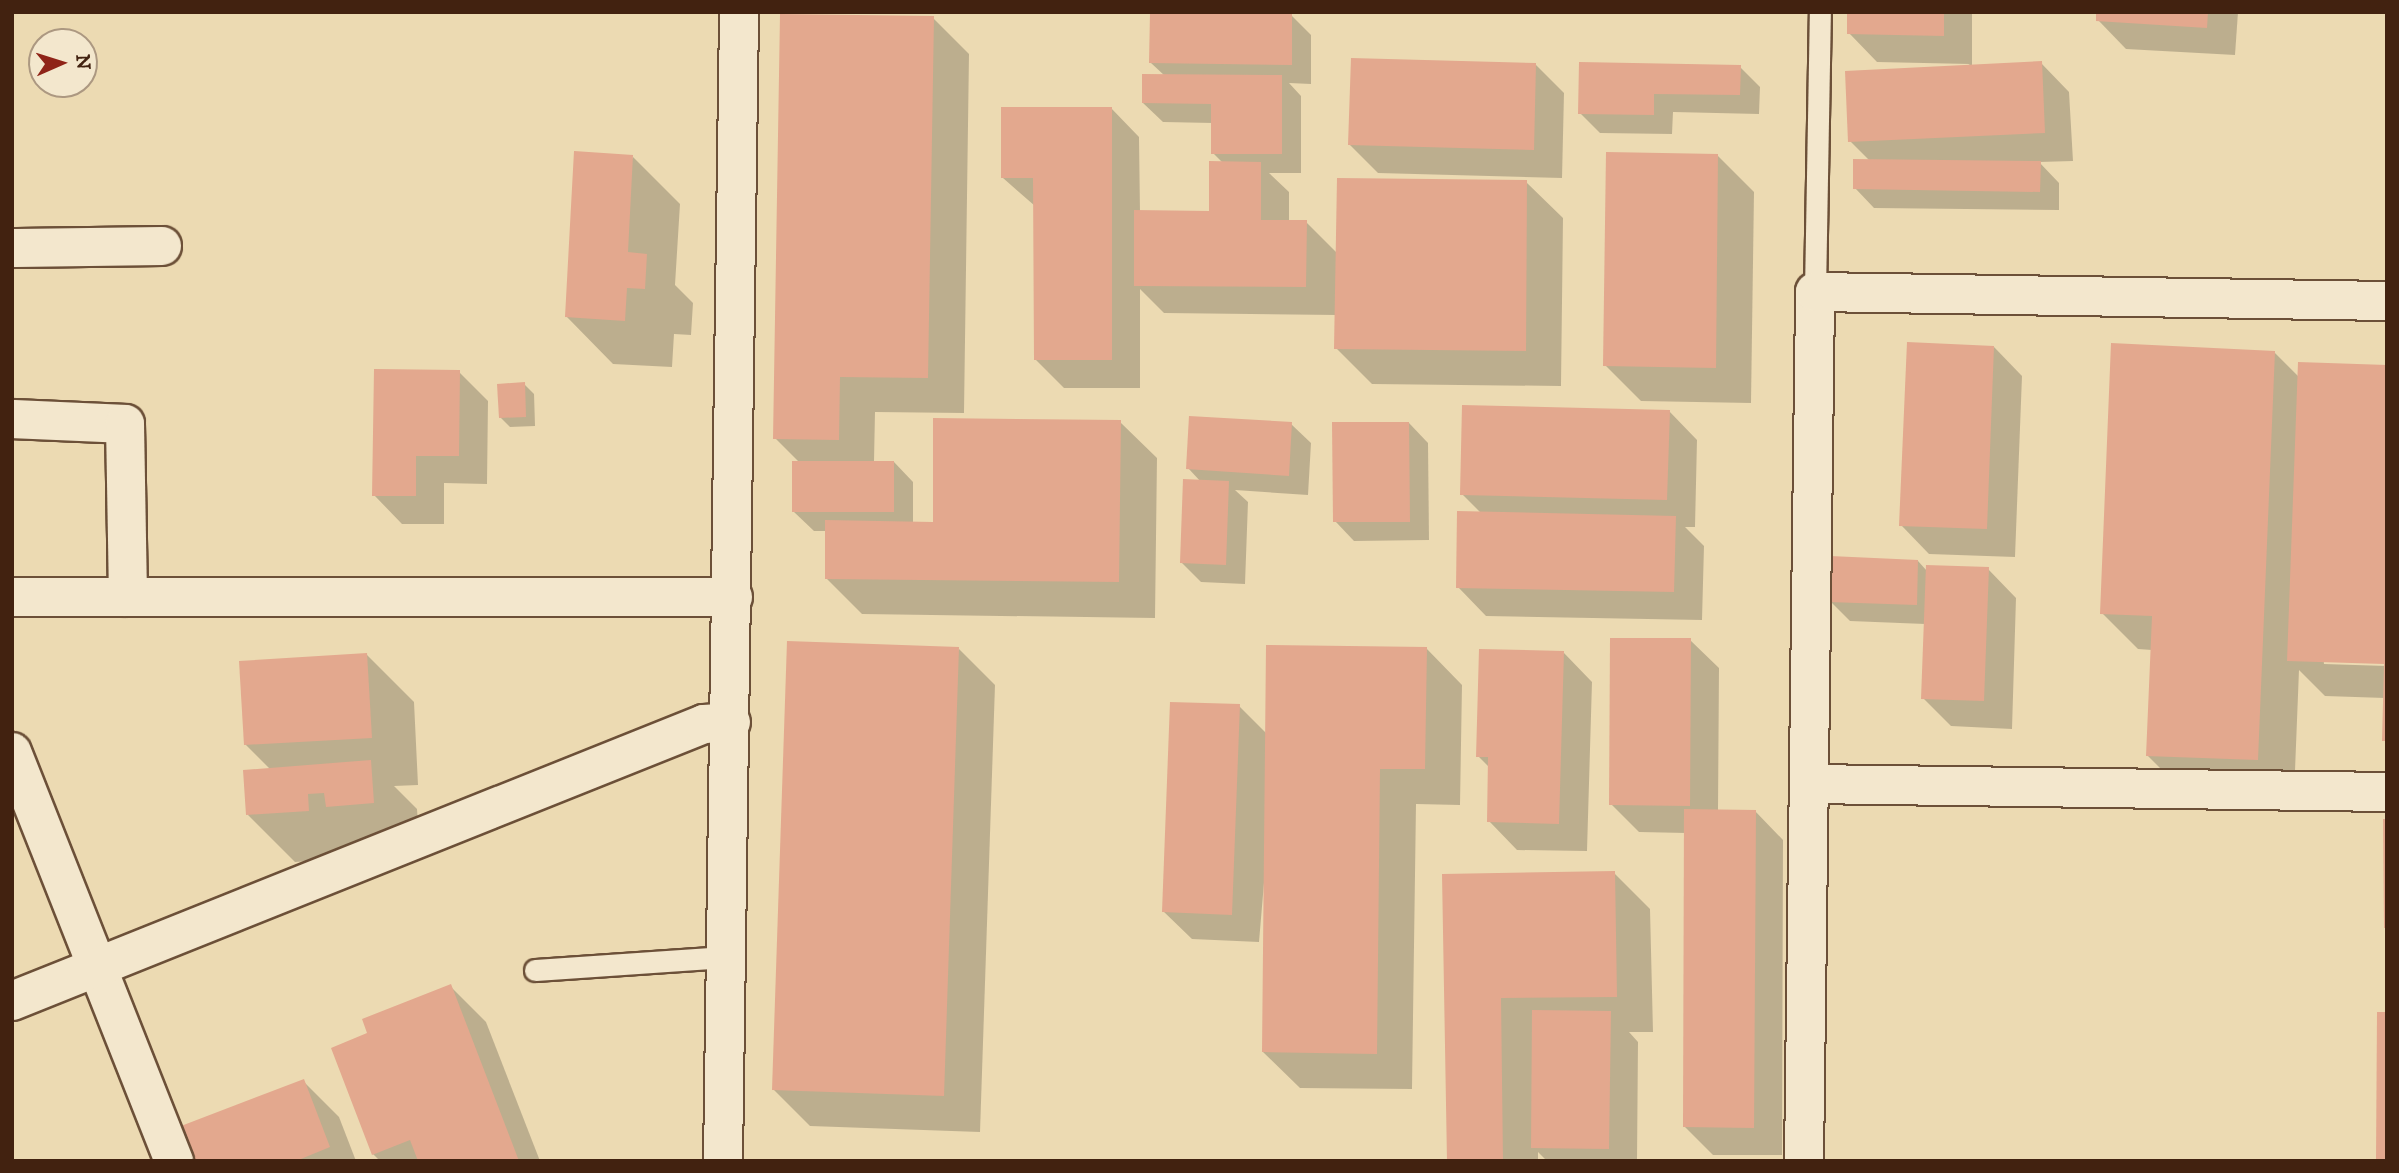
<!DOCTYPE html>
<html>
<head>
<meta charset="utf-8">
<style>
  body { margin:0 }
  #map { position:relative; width:2399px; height:1173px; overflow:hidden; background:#ecdab2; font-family:"IM FELL DW Pica",serif }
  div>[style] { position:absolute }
  .shadow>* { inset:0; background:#0003 }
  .building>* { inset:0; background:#e3a88e }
  .roads { filter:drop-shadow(2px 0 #6c5038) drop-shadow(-2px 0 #6c5038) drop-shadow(0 2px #6c5038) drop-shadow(0 -2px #6c5038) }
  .service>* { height:21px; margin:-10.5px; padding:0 10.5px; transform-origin:10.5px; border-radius:10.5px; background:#f3e7cd }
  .minor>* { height:38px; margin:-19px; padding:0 19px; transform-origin:19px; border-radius:19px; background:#f3e7cd }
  span { translate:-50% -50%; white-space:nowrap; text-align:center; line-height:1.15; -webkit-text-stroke:6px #f3e7cd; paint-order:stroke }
  .frame { position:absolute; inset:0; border:14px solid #422210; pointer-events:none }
  .north { position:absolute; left:28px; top:28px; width:70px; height:70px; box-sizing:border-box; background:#f3e7cd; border:2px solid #ac9881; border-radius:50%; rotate:87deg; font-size:19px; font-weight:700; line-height:28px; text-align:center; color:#422210 }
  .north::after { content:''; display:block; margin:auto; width:24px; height:32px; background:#8f2418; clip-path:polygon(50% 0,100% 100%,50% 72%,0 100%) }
</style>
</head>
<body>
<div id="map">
  <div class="shadow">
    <i style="clip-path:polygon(1849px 12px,1972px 12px,1972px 66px,2041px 63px,2069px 92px,2073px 161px,2039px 162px,2059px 183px,2059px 210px,1874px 208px,1855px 188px,1870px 161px,1850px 141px,1970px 64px,1877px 62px,1849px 33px)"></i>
    <i style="clip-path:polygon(2098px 12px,2238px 12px,2235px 55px,2126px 49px,2098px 20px)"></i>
    <i style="clip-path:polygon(1292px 16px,1311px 35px,1311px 84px,1289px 83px,1301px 96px,1301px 173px,1269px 173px,1289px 192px,1289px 222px,1306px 222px,1337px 253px,1526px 182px,1563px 218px,1561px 386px,1372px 384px,1336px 348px,1337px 315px,1164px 313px,1140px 289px,1140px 388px,1064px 388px,1035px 359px,1035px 206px,1003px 178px,1111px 108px,1139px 137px,1140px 212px,1211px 212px,1223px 163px,1213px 153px,1213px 123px,1163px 122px,1143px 103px,1165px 76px,1151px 63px)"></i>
    <i style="clip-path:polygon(933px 18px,969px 54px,964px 413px,875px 412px,874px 462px,894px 462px,913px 482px,913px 524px,934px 524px,1120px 422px,1157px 458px,1155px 618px,862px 614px,826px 578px,827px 531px,814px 531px,794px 512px,800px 463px,775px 438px)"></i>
    <i style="clip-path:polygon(1536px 65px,1564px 93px,1562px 178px,1378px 173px,1350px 145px)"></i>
    <i style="clip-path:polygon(1740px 67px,1760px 87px,1759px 114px,1673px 112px,1672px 134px,1600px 133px,1580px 113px)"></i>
    <i style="clip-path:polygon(1718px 156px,1754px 192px,1751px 403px,1641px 401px,1605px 365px)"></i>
    <i style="clip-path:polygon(633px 157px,680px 204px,675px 285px,693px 303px,691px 335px,674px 334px,672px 367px,613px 364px,566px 316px)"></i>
    <i style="clip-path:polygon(1994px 347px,2022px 376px,2015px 557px,1929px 554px,1901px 525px)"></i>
    <i style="clip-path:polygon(2274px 352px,2299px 377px,2324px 664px,2387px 666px,2387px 743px,2385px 698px,2325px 696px,2299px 670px,2294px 796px,2183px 791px,2147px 755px,2152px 650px,2138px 649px,2102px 613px)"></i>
    <i style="clip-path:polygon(459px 372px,488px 401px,487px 484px,444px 483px,444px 524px,402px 524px,374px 495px)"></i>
    <i style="clip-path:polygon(524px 384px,534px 394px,535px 426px,510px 427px,500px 417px)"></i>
    <i style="clip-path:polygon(1669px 411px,1697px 440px,1695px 527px,1685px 527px,1704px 546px,1702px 620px,1486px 616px,1458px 587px,1481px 513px,1462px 494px)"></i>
    <i style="clip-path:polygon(1409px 423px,1428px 443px,1429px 540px,1354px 541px,1335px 521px)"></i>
    <i style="clip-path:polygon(1291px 424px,1311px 443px,1308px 495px,1235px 490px,1248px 502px,1245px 584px,1201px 582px,1181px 562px,1201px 482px,1188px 468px)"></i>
    <i style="clip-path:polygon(1918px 561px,1927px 571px,1988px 569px,2016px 598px,2012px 729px,1951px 726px,1923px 698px,1925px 624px,1850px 621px,1830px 601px)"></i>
    <i style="clip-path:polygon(1690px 640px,1719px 668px,1718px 811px,1755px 811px,1783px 840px,1782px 1155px,1713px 1155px,1685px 1127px,1686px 833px,1639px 832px,1611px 804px)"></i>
    <i style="clip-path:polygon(1426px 648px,1462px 685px,1460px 805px,1416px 804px,1412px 1089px,1300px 1088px,1263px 1052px,1265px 871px,1259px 942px,1192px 939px,1163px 911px,1239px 706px,1267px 734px)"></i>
    <i style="clip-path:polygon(959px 649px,995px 685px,980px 1132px,810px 1126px,774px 1090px)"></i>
    <i style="clip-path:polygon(1564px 653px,1592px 682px,1587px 851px,1517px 850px,1489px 821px,1490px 768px,1478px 756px)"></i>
    <i style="clip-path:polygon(367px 655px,414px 702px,418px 785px,394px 786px,417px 809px,420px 850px,375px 853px,361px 840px,354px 841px,356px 858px,295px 862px,248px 815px,270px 769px,245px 744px)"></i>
    <i style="clip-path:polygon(1614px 873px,1650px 909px,1653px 1032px,1629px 1032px,1638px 1042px,1637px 1161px,1547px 1161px,1538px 1152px,1538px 1161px,1449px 1161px,1444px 875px)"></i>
    <i style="clip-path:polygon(450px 986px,486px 1022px,540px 1161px,380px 1161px,373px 1154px,369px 1034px)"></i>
    <i style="clip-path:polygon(303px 1081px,339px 1117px,356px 1161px,196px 1161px)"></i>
  </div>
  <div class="building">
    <i style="clip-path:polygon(1847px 12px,1944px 12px,1944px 36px,1847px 34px)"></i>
    <i style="clip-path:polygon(2096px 12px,2208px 12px,2207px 28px,2096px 21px)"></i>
    <i style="clip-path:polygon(1150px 13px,1292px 14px,1292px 65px,1149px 63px)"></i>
    <i style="clip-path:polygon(780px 14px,934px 16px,928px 378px,840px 377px,839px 440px,773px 439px)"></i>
    <i style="clip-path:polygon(1351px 58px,1536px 63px,1534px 150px,1348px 145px)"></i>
    <i style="clip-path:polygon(2042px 61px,2045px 133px,1848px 142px,1845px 71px)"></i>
    <i style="clip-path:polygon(1579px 62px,1741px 65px,1740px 95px,1654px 94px,1654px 115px,1578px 114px)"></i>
    <i style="clip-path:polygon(1142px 74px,1282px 75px,1282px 154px,1211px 154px,1211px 104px,1142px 103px)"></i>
    <i style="clip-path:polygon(1001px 107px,1112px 107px,1112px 360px,1034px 360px,1033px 178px,1001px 178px)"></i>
    <i style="clip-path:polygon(574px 151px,633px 155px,628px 252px,647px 254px,645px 289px,627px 288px,625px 321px,565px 317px)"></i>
    <i style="clip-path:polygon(1606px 152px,1718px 154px,1716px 368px,1603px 366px)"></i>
    <i style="clip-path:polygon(1853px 159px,2041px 161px,2040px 192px,1853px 189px)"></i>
    <i style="clip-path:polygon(1209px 161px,1261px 162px,1261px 220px,1307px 220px,1306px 287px,1134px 286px,1134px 210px,1209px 211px)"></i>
    <i style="clip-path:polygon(1337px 178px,1527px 180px,1526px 351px,1334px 349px)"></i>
    <i style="clip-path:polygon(1907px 342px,1994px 346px,1987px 529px,1899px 526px)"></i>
    <i style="clip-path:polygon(2111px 343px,2275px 351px,2258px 760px,2146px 756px,2152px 616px,2100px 614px)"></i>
    <i style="clip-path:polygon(2298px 362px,2387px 365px,2387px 741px,2382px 741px,2384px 664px,2287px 661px)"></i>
    <i style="clip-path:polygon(374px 369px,460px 370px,459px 456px,416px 456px,416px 496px,372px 496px)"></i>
    <i style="clip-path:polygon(525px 382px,526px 417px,499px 418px,497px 384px)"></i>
    <i style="clip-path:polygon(1462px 405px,1670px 410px,1667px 500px,1460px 495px)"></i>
    <i style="clip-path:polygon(1189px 416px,1292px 422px,1289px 476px,1186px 469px)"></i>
    <i style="clip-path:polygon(933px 418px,1121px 420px,1119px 582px,825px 579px,825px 520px,933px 522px)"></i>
    <i style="clip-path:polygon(1332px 422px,1409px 422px,1410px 522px,1333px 522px)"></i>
    <i style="clip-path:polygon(792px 461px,894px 461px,894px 512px,792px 512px)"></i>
    <i style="clip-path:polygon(1183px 479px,1229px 481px,1226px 565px,1180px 563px)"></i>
    <i style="clip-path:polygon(1457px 511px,1676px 516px,1674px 592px,1456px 588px)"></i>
    <i style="clip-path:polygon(1830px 556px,1918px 560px,1917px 605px,1828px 602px)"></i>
    <i style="clip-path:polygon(1926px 565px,1989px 567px,1984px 701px,1921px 699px)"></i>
    <i style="clip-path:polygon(1610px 638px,1691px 638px,1690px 806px,1609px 805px)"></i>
    <i style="clip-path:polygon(787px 641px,959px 647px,944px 1096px,772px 1090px)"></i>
    <i style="clip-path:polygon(1266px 645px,1427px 647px,1425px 769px,1380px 769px,1377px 1054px,1262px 1052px)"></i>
    <i style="clip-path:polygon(1479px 649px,1564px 651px,1559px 824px,1487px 822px,1488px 757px,1476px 757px)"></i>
    <i style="clip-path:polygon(367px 653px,372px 738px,244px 745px,239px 661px)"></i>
    <i style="clip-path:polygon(1170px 702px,1240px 704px,1232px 915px,1162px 912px)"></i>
    <i style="clip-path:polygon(371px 760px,374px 803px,326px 807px,324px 793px,308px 794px,309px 811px,246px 815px,243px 770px)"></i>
    <i style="clip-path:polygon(1684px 809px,1756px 810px,1754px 1128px,1683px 1127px)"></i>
    <i style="clip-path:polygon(2383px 819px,2387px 819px,2387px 928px,2384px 928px)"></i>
    <i style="clip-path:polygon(1615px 871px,1617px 997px,1501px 998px,1503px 1161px,1447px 1161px,1442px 874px)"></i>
    <i style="clip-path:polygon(451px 984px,519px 1161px,418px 1161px,410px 1140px,372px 1155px,331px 1048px,367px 1033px,362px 1019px)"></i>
    <i style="clip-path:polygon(1532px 1010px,1611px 1011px,1609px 1149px,1531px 1148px)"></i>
    <i style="clip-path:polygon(2377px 1012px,2387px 1012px,2387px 1161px,2376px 1161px)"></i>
    <i style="clip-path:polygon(304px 1079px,330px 1147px,296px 1161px,194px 1161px,181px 1126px)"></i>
  </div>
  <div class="roads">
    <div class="service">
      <i style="left:1815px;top:292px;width:280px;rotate:-89deg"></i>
      <i style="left:535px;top:970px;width:191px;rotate:-3.9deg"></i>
    </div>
    <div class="minor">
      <i style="left:12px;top:248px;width:150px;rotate:-0.8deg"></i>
      <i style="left:12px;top:419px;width:113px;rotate:2.5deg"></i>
      <i style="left:125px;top:424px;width:173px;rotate:89deg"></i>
      <i style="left:12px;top:597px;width:721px"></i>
      <i style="left:12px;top:752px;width:440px;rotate:68.4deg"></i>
      <i style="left:1809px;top:784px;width:578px;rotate:0.79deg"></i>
      <i style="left:12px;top:1001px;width:745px;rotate:-21.82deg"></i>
      <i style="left:704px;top:724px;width:27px;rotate:-4deg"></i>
      <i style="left:723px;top:1161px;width:1149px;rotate:-89.2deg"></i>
      <i style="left:1804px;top:1161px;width:869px;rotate:-89.27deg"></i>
      <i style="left:1815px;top:292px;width:572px;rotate:0.9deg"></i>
    </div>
  </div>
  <div class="frame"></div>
  <div class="north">N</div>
</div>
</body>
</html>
